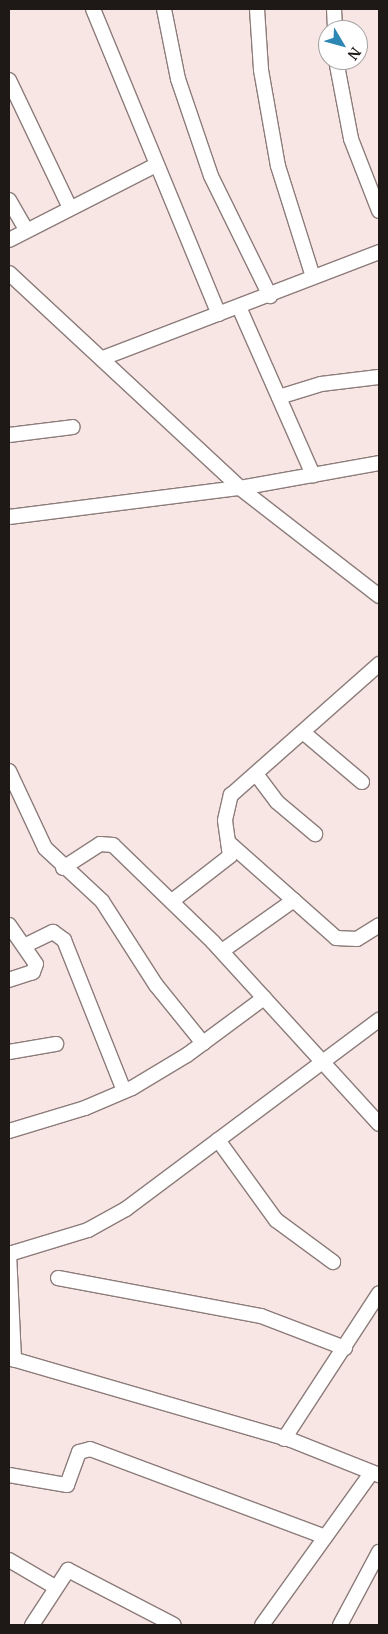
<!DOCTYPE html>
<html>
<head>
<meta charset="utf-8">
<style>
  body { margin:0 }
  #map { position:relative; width:388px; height:1634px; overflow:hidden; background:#f8e6e4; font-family:Merriweather,serif }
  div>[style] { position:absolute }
  .roads { filter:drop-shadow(1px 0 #8c7c7a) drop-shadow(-1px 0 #8c7c7a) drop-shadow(0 1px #8c7c7a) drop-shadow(0 -1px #8c7c7a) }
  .street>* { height:14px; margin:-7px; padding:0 7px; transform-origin:7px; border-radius:7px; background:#fff }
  span { translate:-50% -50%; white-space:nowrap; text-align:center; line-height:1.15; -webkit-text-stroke:4.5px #fff; paint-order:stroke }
  .frame { position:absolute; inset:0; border:10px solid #1e1817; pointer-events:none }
  .north { position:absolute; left:318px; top:20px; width:50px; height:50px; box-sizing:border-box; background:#fff; border:1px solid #a5a3a2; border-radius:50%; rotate:127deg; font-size:14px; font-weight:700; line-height:20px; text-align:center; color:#1e1817 }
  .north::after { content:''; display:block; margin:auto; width:18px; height:22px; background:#2d87b5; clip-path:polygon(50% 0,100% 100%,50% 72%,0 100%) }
</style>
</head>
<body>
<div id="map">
  <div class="roads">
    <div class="street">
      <i style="left:93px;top:9px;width:330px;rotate:67.6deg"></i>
      <i style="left:164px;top:9px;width:71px;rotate:78.7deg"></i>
      <i style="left:178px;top:79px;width:102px;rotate:71.2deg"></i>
      <i style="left:211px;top:176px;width:134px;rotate:63.8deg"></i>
      <i style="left:257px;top:9px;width:61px;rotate:86.2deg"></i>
      <i style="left:261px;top:70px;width:97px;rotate:80deg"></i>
      <i style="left:278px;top:166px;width:116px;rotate:72.5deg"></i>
      <i style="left:334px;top:9px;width:21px;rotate:87deg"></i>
      <i style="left:336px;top:60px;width:80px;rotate:79.2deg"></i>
      <i style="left:351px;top:139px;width:77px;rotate:68.7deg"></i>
      <i style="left:9px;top:80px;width:142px;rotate:64.5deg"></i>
      <i style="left:9px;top:200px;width:34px;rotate:60deg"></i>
      <i style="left:9px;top:240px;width:165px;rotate:-27deg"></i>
      <i style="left:9px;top:273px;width:316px;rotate:42.9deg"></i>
      <i style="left:240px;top:488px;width:176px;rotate:37.8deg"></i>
      <i style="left:239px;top:307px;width:184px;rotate:66.2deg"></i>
      <i style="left:103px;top:358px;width:296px;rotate:-21deg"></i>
      <i style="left:279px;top:397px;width:44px;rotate:-17.2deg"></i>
      <i style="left:321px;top:384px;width:58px;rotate:-6.9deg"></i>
      <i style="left:9px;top:435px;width:64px;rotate:-7.1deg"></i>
      <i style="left:9px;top:517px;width:233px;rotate:-7.2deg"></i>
      <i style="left:240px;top:488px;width:141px;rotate:-10.2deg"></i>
      <i style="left:304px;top:733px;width:76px;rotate:40.2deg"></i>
      <i style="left:9px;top:771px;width:85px;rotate:64.9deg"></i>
      <i style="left:45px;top:848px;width:78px;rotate:42.9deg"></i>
      <i style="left:102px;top:901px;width:100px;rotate:57.3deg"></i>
      <i style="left:156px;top:985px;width:75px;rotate:51deg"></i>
      <i style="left:256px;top:774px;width:35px;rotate:53deg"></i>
      <i style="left:277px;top:802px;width:50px;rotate:40.1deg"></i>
      <i style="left:228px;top:842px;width:144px;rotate:41.6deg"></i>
      <i style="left:336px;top:938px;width:21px;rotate:3deg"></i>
      <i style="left:357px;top:939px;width:26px;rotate:-32deg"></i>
      <i style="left:63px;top:868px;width:44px;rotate:-33deg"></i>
      <i style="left:100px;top:844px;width:13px;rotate:4deg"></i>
      <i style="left:113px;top:845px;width:139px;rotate:44.1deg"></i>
      <i style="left:213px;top:942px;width:246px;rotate:47.6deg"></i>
      <i style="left:172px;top:901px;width:73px;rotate:-37.8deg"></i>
      <i style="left:230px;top:856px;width:36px;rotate:-98deg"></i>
      <i style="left:225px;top:820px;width:26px;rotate:-77deg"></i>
      <i style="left:231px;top:795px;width:198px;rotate:-41.5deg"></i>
      <i style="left:9px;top:925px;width:47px;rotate:55.3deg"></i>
      <i style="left:36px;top:964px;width:9px;rotate:111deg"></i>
      <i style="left:33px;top:972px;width:25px;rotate:162deg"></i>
      <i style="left:26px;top:945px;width:30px;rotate:-26deg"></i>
      <i style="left:53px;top:932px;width:14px;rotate:36deg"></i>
      <i style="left:64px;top:940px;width:162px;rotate:68.3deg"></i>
      <i style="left:222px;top:951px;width:88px;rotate:-35.3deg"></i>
      <i style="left:9px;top:1052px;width:48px;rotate:-9.7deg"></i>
      <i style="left:9px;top:1131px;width:79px;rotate:-16.8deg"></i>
      <i style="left:85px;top:1108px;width:51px;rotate:-23.1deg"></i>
      <i style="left:132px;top:1088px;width:64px;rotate:-31deg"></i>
      <i style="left:187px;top:1055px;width:96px;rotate:-36.5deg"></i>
      <i style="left:218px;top:1140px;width:99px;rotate:54.1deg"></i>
      <i style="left:276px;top:1220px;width:71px;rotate:36.4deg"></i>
      <i style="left:9px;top:1253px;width:107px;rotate:87.3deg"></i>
      <i style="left:9px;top:1254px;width:83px;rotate:-16.9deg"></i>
      <i style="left:88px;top:1230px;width:43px;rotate:-28.9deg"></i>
      <i style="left:126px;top:1209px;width:316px;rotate:-36.8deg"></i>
      <i style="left:58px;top:1278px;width:207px;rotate:10.6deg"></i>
      <i style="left:261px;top:1316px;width:90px;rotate:20.9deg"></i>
      <i style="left:9px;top:1358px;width:294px;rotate:16.2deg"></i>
      <i style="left:291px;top:1440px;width:95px;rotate:21.7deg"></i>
      <i style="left:284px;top:1439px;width:174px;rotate:-56.9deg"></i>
      <i style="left:9px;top:1475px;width:59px;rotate:9.8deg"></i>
      <i style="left:67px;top:1485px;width:35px;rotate:-70deg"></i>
      <i style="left:79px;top:1452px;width:11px;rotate:-15deg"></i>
      <i style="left:90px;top:1449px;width:251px;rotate:20.5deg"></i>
      <i style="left:9px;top:1560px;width:53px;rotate:30.4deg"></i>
      <i style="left:32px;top:1625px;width:66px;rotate:-56.8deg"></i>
      <i style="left:68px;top:1570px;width:119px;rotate:27.4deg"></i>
      <i style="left:262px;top:1625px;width:188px;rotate:-54.3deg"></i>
      <i style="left:340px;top:1625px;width:83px;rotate:-61.9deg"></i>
    </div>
  </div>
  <div class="frame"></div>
  <div class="north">N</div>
</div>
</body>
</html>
